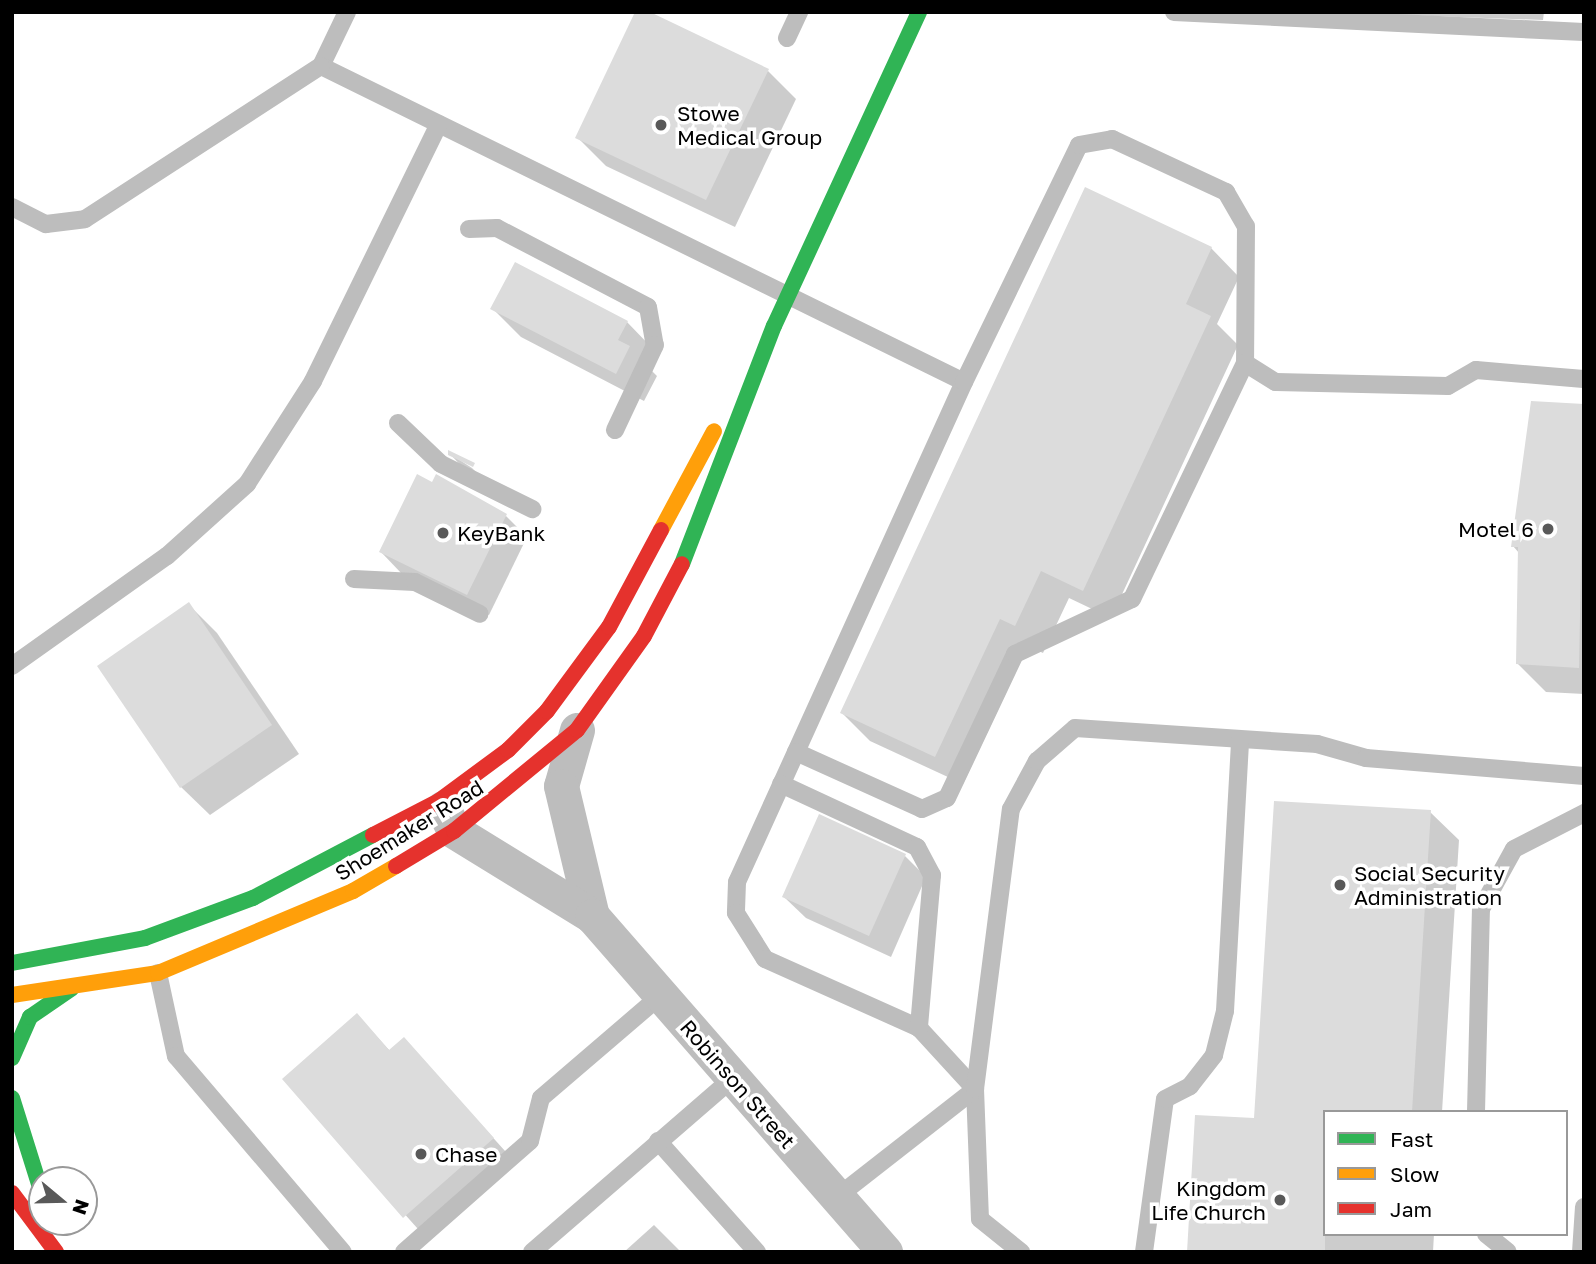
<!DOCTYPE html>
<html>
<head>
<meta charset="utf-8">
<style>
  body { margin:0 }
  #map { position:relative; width:1596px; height:1264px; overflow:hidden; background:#fff; font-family:"Golos Text",sans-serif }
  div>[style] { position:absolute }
  .shadow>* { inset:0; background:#0003 }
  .building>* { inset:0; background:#dcdcdc }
  .lane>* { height:18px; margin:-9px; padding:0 9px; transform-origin:9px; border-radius:9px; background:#bdbdbd }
  .street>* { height:35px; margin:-17.5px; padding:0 17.5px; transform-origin:17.5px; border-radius:17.5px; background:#bdbdbd }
  .fast>* { height:16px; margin:-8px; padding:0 8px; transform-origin:8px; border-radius:8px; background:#30b455 }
  .slow>* { height:16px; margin:-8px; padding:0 8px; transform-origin:8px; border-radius:8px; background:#ff9f0a }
  .jam>* { height:16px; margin:-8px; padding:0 8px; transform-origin:8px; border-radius:8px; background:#e5322d }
  .dots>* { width:19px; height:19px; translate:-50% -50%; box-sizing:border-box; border:4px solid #fff; border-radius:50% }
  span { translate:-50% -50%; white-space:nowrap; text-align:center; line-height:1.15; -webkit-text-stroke:7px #fff; paint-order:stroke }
  .poi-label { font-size:21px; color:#000 }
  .left { translate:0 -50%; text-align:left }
  .right { translate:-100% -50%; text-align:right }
  .street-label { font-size:21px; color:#000 }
  .frame { position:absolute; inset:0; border:14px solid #000; pointer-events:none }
  .legend { position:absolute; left:1323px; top:1110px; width:245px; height:126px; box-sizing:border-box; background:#fff; border:2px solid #999; margin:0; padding:9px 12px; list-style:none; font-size:21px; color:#000 }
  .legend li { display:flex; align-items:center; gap:14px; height:35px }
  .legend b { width:35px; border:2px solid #999 }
  .north { position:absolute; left:28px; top:1166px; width:70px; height:70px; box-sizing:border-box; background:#fff; border:2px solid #999; border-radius:50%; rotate:109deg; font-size:19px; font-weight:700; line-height:28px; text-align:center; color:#000 }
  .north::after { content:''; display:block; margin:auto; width:24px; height:32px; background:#595959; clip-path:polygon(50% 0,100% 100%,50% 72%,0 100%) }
</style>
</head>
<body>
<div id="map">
  <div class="shadow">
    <i style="clip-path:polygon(1323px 12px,1544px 12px,1543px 20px)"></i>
    <i style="clip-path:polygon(768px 71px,796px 99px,735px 227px,606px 166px,577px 137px)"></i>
    <i style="clip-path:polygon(1211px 248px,1239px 277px,1217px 324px,1238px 345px,1111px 618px,1069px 598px,1043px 653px,1028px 646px,963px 784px,870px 741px,842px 713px)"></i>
    <i style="clip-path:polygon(493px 309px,627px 322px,655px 351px,647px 366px,657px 376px,644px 401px,521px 337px)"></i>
    <i style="clip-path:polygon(1584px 406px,1584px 694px,1546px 692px,1518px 664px,1519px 553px,1513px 546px)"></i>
    <i style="clip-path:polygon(449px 453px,472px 468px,487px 483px,470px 475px)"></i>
    <i style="clip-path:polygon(506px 516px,527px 537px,489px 615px,402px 574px,381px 552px)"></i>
    <i style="clip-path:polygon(189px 605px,217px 633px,299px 754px,210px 815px,181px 787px)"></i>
    <i style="clip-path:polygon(1430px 812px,1459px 840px,1442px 1112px,1325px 1112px,1325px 1234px,1434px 1234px,1433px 1252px,1189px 1252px)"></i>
    <i style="clip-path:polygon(905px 856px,926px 877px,891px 957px,806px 918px,784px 897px)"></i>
    <i style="clip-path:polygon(357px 1015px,390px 1051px,404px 1039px,514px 1161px,426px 1238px,284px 1079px)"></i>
    <i style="clip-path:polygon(654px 1225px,681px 1252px,624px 1252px)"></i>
  </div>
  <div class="building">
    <i style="clip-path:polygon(635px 12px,650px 12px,769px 69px,706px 200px,575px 138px)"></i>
    <i style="clip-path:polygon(1085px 187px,1212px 247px,1186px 304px,1211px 316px,1083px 591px,1041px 571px,1015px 626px,1000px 619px,935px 757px,840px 713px)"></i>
    <i style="clip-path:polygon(515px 262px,628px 321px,618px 340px,630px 346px,616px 374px,490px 309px)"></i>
    <i style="clip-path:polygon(1531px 401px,1584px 404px,1579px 668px,1516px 664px,1518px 547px,1511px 547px)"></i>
    <i style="clip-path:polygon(448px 450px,475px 463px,473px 467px,448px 455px)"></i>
    <i style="clip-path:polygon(417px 474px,432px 482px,436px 474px,507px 514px,467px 595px,379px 552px)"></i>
    <i style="clip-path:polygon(189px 602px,272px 725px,180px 788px,97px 666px)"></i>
    <i style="clip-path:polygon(1274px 801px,1431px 810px,1412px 1112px,1325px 1112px,1325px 1252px,1187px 1252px,1195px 1115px,1254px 1118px)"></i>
    <i style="clip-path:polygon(819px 814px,906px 854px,869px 936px,782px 897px)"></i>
    <i style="clip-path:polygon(357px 1013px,389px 1050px,404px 1037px,494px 1138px,403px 1218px,282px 1079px)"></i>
  </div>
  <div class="lane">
    <i style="left:347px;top:12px;width:60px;rotate:115.7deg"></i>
    <i style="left:321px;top:66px;width:716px;rotate:26.17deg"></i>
    <i style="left:964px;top:382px;width:549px;rotate:114.42deg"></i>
    <i style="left:737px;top:882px;width:31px;rotate:92deg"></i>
    <i style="left:736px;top:913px;width:54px;rotate:57.8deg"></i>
    <i style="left:765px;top:959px;width:169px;rotate:24.1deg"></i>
    <i style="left:919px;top:1028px;width:83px;rotate:47.4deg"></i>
    <i style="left:975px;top:1089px;width:130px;rotate:87.8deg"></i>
    <i style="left:980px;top:1219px;width:53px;rotate:38.8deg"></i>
    <i style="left:1174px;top:12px;width:410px;rotate:2.8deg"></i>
    <i style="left:787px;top:38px;width:29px;rotate:-65deg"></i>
    <i style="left:12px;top:207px;width:38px;rotate:27deg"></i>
    <i style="left:46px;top:224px;width:39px;rotate:-7deg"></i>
    <i style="left:85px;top:219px;width:281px;rotate:-33deg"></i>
    <i style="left:469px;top:229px;width:28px;rotate:-2deg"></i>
    <i style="left:497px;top:228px;width:170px;rotate:27.6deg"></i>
    <i style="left:648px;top:307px;width:39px;rotate:80deg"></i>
    <i style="left:655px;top:345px;width:94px;rotate:115.2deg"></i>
    <i style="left:964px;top:382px;width:263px;rotate:-64.1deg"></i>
    <i style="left:1079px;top:145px;width:34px;rotate:-10deg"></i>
    <i style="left:1112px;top:139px;width:126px;rotate:24.9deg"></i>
    <i style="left:1226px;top:192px;width:39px;rotate:60deg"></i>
    <i style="left:1246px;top:226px;width:137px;rotate:90.4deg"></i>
    <i style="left:1245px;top:363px;width:36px;rotate:32deg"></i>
    <i style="left:1276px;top:382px;width:172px;rotate:1.3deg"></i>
    <i style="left:1448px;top:386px;width:32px;rotate:-30deg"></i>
    <i style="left:1476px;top:370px;width:108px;rotate:4.8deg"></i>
    <i style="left:398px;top:423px;width:59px;rotate:43.6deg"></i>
    <i style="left:441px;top:464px;width:102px;rotate:26.3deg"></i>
    <i style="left:354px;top:579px;width:61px;rotate:2.8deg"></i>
    <i style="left:415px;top:582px;width:72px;rotate:26.2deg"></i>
    <i style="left:12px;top:666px;width:190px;rotate:-35.4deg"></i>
    <i style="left:167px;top:556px;width:108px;rotate:-42deg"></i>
    <i style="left:247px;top:484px;width:122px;rotate:-57.3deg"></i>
    <i style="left:313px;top:381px;width:286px;rotate:-63.9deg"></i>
    <i style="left:796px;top:752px;width:138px;rotate:24.3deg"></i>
    <i style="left:922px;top:809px;width:27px;rotate:-24deg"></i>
    <i style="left:947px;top:798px;width:159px;rotate:-64.7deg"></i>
    <i style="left:1015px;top:654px;width:129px;rotate:-25.2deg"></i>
    <i style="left:1132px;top:599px;width:262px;rotate:-64.4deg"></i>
    <i style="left:781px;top:784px;width:150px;rotate:24.9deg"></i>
    <i style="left:917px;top:847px;width:32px;rotate:62deg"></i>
    <i style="left:932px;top:875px;width:154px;rotate:94.9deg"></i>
    <i style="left:158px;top:973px;width:85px;rotate:77.8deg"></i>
    <i style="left:176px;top:1056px;width:257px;rotate:49.6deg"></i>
    <i style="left:1476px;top:1112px;width:203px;rotate:-88.6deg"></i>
    <i style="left:1481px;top:909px;width:68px;rotate:-61.2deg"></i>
    <i style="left:1514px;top:849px;width:79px;rotate:-27.2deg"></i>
    <i style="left:658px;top:1141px;width:149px;rotate:48.3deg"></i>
    <i style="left:837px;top:1197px;width:175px;rotate:-38deg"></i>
    <i style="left:975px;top:1089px;width:282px;rotate:-82.7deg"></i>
    <i style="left:1011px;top:809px;width:55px;rotate:-61.6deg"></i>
    <i style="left:1037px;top:761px;width:50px;rotate:-41deg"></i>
    <i style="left:1075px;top:728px;width:243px;rotate:3.8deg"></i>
    <i style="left:1317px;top:744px;width:51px;rotate:15.9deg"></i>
    <i style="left:1366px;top:758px;width:219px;rotate:4.7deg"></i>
    <i style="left:1486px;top:1234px;width:28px;rotate:39deg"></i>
    <i style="left:404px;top:1252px;width:168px;rotate:-41.4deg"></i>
    <i style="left:530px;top:1141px;width:44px;rotate:-75.7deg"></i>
    <i style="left:541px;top:1098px;width:158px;rotate:-40.6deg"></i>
    <i style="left:532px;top:1252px;width:266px;rotate:-40.9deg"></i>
    <i style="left:1144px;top:1252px;width:154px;rotate:-82.2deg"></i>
    <i style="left:1165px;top:1099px;width:28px;rotate:-27deg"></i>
    <i style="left:1190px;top:1086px;width:39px;rotate:-52deg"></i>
    <i style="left:1214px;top:1055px;width:45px;rotate:-76deg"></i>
    <i style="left:1225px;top:1011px;width:272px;rotate:-86.8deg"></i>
    <i style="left:1581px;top:1252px;width:45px;rotate:-86.2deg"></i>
  </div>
  <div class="street">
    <i style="left:577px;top:730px;width:58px;rotate:105.9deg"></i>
    <i style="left:561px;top:786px;width:134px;rotate:76.6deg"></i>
    <i style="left:443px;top:808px;width:25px;rotate:64deg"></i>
    <i style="left:454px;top:831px;width:162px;rotate:31.6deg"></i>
    <i style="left:592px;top:916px;width:446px;rotate:48.9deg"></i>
  </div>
  <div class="fast">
    <i style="left:682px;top:564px;width:255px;rotate:-68.9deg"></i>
    <i style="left:774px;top:326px;width:346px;rotate:-65.2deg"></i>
    <i style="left:12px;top:963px;width:135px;rotate:-10.6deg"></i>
    <i style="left:145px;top:938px;width:115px;rotate:-20.3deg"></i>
    <i style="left:253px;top:898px;width:136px;rotate:-27.7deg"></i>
    <i style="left:12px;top:1058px;width:45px;rotate:-66.3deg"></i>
    <i style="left:30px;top:1017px;width:51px;rotate:-34.6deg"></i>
    <i style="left:12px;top:1098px;width:101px;rotate:72.6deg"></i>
  </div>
  <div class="slow">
    <i style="left:661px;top:530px;width:112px;rotate:-61.8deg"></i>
    <i style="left:12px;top:995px;width:148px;rotate:-8.6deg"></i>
    <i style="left:158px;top:973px;width:212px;rotate:-22.8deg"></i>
    <i style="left:353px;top:891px;width:50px;rotate:-30.2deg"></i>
  </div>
  <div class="jam">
    <i style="left:373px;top:835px;width:74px;rotate:-27.3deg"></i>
    <i style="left:439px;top:801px;width:86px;rotate:-36.5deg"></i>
    <i style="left:508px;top:750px;width:55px;rotate:-45deg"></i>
    <i style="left:547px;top:711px;width:104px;rotate:-53.6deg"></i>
    <i style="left:609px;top:627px;width:110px;rotate:-61.8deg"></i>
    <i style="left:396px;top:866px;width:68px;rotate:-31.1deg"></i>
    <i style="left:454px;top:831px;width:159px;rotate:-39.4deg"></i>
    <i style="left:577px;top:730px;width:115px;rotate:-54.5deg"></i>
    <i style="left:644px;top:636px;width:81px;rotate:-62.2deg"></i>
    <i style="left:12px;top:1193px;width:74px;rotate:53.3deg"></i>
  </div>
  <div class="dots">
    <i style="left:661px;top:125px;background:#595959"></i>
    <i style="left:1548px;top:529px;background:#595959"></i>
    <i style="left:443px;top:533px;background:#595959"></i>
    <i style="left:1340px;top:885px;background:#595959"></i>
    <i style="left:421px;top:1154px;background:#595959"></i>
    <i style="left:1280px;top:1200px;background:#595959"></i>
  </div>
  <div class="poi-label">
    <span class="left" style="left:677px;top:125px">Stowe<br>Medical Group</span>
    <span class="right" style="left:1534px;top:529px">Motel 6</span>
    <span class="left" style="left:457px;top:533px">KeyBank</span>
    <span class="left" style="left:1354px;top:885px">Social Security<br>Administration</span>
    <span class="left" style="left:435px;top:1154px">Chase</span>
    <span class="right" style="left:1266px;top:1200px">Kingdom<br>Life Church</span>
  </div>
  <div class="street-label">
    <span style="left:409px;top:830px;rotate:-32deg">Shoemaker Road</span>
    <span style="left:738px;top:1084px;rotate:49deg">Robinson Street</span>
  </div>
  <div class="frame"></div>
  <ul class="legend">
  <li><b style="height:9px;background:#30b455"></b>Fast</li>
  <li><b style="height:9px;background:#ff9f0a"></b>Slow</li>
  <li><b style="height:9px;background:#e5322d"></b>Jam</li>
  </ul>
  <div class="north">N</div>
</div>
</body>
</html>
